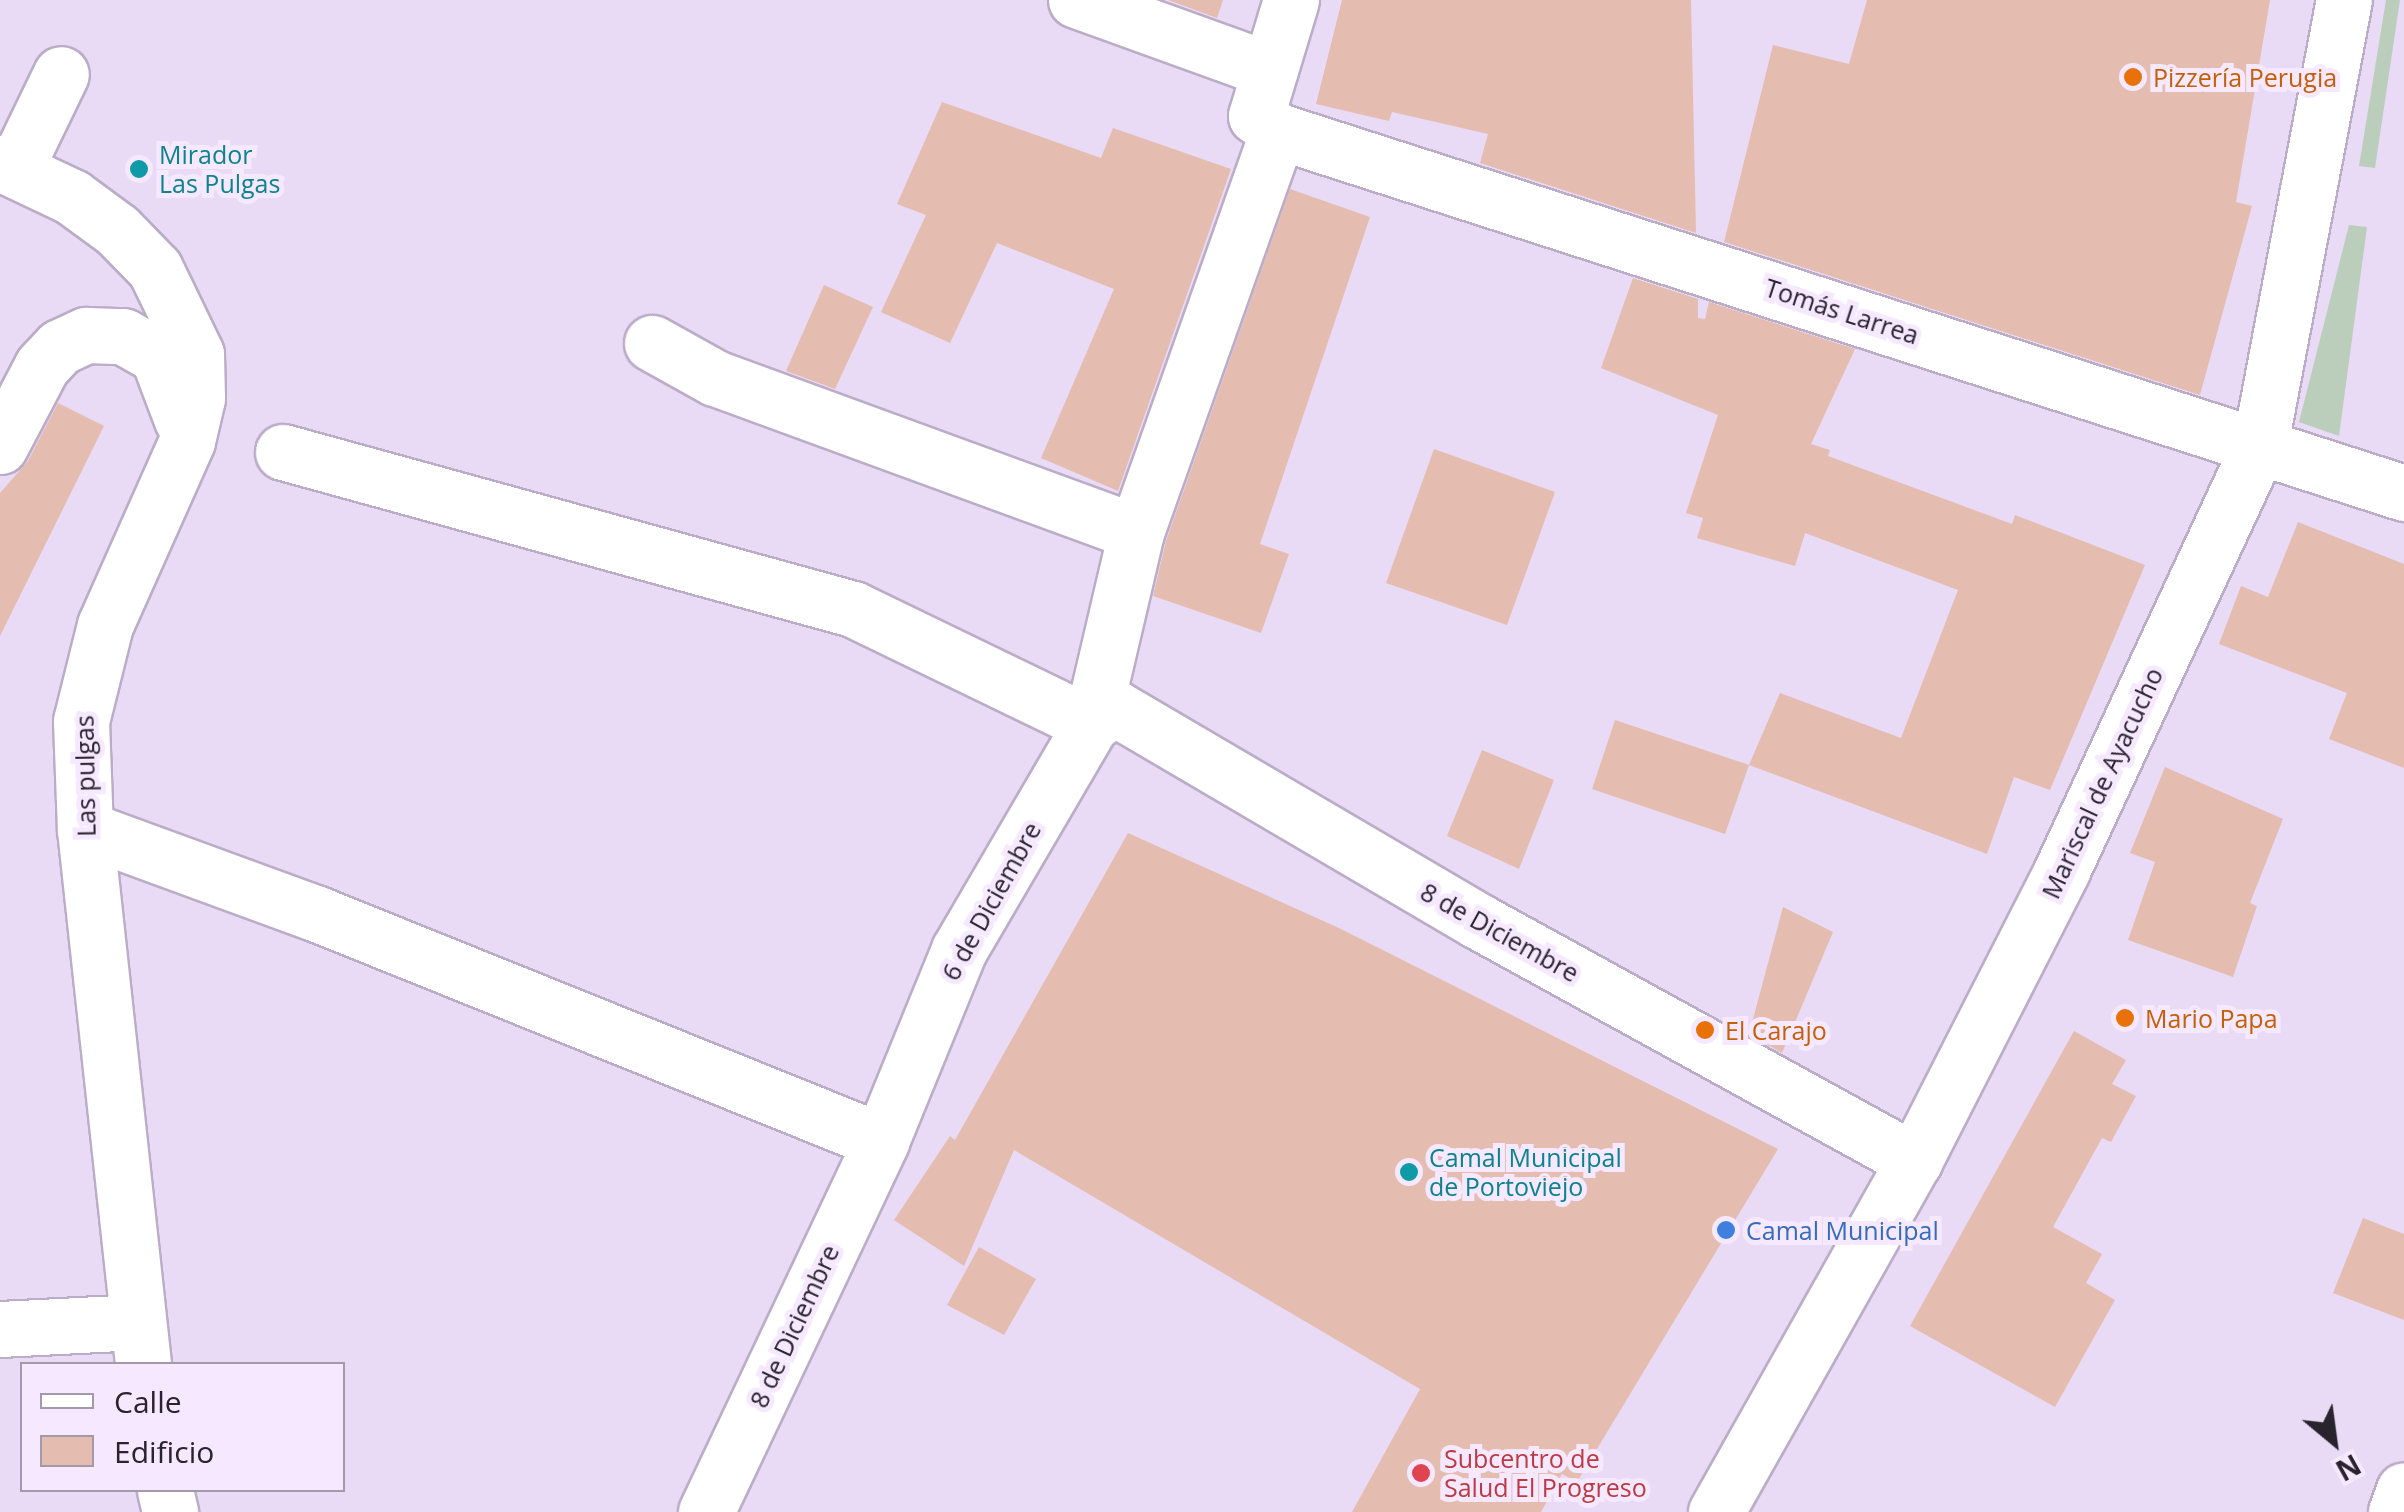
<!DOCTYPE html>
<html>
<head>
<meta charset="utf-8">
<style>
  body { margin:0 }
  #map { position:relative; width:2404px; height:1512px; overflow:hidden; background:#e9daf6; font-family:"Open Sans",sans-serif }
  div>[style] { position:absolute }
  .green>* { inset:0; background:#bbcebb }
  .building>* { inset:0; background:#e4bdb0 }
  .roads { filter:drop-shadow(2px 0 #bbacc7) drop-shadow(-2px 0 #bbacc7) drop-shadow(0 2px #bbacc7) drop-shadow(0 -2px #bbacc7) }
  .minor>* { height:55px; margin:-27.5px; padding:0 27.5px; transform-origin:27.5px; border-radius:27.5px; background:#fff }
  .dots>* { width:28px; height:28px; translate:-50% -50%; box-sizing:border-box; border:5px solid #f5e8ff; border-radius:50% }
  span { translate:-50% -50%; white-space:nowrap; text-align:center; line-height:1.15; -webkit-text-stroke:10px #f5e8ff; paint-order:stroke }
  .food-label { font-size:25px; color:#c56008 }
  .left { translate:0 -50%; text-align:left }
  .culture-label { font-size:25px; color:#0d838f }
  .street-label { font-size:25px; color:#29232e }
  .shop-label { font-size:25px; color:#366cbe }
  .health-label { font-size:25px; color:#be3a42 }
  .legend { position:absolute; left:20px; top:1362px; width:325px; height:130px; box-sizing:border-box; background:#f5e8ff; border:2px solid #a399ab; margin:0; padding:12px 18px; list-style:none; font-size:30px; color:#29232e }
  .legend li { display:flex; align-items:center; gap:20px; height:50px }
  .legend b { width:50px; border:2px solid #a399ab }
  .north { position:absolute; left:2284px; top:1392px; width:100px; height:100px; -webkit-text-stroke:8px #f5e8ff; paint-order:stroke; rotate:151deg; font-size:28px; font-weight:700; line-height:40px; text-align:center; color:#29232e }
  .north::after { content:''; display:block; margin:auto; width:35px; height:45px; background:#29232e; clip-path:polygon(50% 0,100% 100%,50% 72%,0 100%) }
</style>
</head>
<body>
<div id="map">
  <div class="green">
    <i style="clip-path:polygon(2386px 0,2400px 0,2375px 168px,2359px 166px)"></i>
    <i style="clip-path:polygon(2349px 225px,2367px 227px,2339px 436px,2299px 422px)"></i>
  </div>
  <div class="building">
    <i style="clip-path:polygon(1168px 0,1223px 0,1217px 18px)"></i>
    <i style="clip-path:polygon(1342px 0,1691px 0,1696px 233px,1480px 163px,1488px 134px,1392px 112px,1389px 121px,1316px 104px)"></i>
    <i style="clip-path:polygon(1867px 0,2270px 0,2236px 202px,2252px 206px,2200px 395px,1724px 242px,1773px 45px,1849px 64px)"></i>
    <i style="clip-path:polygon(942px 102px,1101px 158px,1113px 128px,1231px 169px,1118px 491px,1041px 458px,1114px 289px,997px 243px,950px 343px,881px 312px,926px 215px,897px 204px)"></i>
    <i style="clip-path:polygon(1290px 189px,1370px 217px,1260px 544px,1289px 554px,1261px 633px,1153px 596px,1166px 541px)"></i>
    <i style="clip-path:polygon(1633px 278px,1698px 299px,1698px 318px,1705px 319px,1709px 302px,1855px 349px,1811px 444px,1830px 450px,1828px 456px,2012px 524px,2015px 515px,2145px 565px,2050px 790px,2014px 777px,1987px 854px,1749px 765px,1780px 693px,1901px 738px,1958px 590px,1805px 533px,1795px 566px,1697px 538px,1703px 518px,1686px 513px,1718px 415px,1601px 368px)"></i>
    <i style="clip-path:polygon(824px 285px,873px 307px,835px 389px,786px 371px)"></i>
    <i style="clip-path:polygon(58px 403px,104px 426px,0 636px,0 493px,28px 461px)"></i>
    <i style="clip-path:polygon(1434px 449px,1555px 492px,1507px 625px,1386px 583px)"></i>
    <i style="clip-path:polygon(2298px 522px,2404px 564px,2404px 768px,2329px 739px,2347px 693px,2219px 644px,2241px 586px,2268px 597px)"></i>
    <i style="clip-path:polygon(1615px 720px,1749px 765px,1725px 834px,1592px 789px)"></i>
    <i style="clip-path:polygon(1482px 750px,1554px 780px,1519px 869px,1447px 836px)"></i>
    <i style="clip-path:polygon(2165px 767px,2283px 819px,2250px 903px,2257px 906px,2233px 977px,2128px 940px,2155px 862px,2130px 853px)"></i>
    <i style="clip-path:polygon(1128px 833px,1339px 928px,1778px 1149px,1577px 1482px,1562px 1474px,1541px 1512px,1352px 1512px,1420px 1389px,1014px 1150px,964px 1266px,894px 1220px,950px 1136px,955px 1140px)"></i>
    <i style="clip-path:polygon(1783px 907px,1833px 932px,1782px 1053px,1749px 1034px)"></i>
    <i style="clip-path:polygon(2074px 1031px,2126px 1060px,2112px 1084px,2136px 1096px,2111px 1142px,2102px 1138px,2053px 1227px,2102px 1254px,2086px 1283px,2115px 1300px,2055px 1407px,1910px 1326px)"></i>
    <i style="clip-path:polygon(2363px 1218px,2404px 1234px,2404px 1320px,2333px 1293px)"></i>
    <i style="clip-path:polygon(979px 1247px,1036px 1279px,1004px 1335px,947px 1305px)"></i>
  </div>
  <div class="roads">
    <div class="minor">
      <i style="left:1076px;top:0;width:206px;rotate:19.8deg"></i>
      <i style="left:1291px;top:0;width:121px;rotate:106.8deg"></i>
      <i style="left:1256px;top:116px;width:27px;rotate:34deg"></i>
      <i style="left:1278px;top:131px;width:1183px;rotate:17.82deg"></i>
      <i style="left:0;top:163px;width:80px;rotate:25.3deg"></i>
      <i style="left:72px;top:197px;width:56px;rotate:36.3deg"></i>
      <i style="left:117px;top:230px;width:54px;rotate:45.7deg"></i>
      <i style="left:155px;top:269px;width:94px;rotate:64.2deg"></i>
      <i style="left:196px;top:354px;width:44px;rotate:88.7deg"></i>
      <i style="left:197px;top:398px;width:44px;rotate:103.1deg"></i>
      <i style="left:187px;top:441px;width:201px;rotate:114deg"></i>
      <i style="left:105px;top:625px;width:99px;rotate:104deg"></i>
      <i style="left:81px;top:721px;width:108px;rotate:87.9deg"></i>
      <i style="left:85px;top:829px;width:538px;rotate:83.81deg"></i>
      <i style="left:16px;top:167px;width:103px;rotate:-64.2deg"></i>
      <i style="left:652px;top:343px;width:72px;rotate:29.1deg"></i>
      <i style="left:715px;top:378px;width:448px;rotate:20.1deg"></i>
      <i style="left:0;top:446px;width:90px;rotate:-62.3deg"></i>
      <i style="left:42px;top:366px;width:26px;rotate:-47deg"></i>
      <i style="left:60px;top:347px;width:29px;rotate:-25deg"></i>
      <i style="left:86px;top:335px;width:37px;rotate:2deg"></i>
      <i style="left:123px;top:336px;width:40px;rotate:29.7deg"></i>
      <i style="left:158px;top:356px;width:68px;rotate:69.4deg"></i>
      <i style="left:283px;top:452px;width:591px;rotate:15.4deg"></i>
      <i style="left:853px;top:609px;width:264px;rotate:25.8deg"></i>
      <i style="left:1091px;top:724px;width:29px;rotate:-34deg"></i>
      <i style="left:1115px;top:708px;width:421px;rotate:30.4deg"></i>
      <i style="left:1478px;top:921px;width:498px;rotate:28.8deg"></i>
      <i style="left:85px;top:829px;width:245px;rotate:20.1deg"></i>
      <i style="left:315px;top:913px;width:610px;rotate:21.94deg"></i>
      <i style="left:0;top:1329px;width:138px;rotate:-2.9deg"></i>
      <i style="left:165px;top:1490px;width:23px;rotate:77deg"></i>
      <i style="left:706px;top:1512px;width:410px;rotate:-64.7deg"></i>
      <i style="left:881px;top:1141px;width:206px;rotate:-67.8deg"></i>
      <i style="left:959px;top:950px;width:262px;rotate:-59.7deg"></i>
      <i style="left:1091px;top:724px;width:197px;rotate:-76.8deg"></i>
      <i style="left:1136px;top:532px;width:425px;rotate:-70.5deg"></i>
      <i style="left:1716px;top:1512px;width:403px;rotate:-60.6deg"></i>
      <i style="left:1914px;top:1161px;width:326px;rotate:-63deg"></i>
      <i style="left:2062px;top:870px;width:470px;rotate:-65.1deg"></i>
      <i style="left:2260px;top:444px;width:452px;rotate:-79.3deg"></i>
      <i style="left:2396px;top:1512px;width:23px;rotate:-70deg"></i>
    </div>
  </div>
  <div class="dots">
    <i style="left:2133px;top:77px;background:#e8710a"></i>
    <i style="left:139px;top:169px;background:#0f9aa8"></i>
    <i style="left:2125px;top:1018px;background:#e8710a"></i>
    <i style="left:1705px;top:1030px;background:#e8710a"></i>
    <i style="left:1409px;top:1172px;background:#0f9aa8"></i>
    <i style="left:1726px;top:1230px;background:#3f7fe0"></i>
    <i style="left:1421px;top:1473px;background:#e0444e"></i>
  </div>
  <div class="food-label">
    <span class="left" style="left:2153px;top:77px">Pizzería Perugia</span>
    <span class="left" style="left:2145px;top:1018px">Mario Papa</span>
    <span class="left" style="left:1725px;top:1030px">El Carajo</span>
  </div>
  <div class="culture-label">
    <span class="left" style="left:159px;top:169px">Mirador<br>Las Pulgas</span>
    <span class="left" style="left:1429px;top:1172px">Camal Municipal<br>de Portoviejo</span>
  </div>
  <div class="street-label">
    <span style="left:1842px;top:311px;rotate:18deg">Tomás Larrea</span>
    <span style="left:85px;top:776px;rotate:-91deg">Las pulgas</span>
    <span style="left:2102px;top:783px;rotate:-65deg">Mariscal de Ayacucho</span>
    <span style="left:991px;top:901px;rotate:-61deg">6 de Diciembre</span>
    <span style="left:1500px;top:932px;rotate:29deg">8 de Diciembre</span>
    <span style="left:794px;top:1326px;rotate:-65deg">8 de Diciembre</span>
  </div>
  <div class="shop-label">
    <span class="left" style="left:1746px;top:1230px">Camal Municipal</span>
  </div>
  <div class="health-label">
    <span class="left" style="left:1444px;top:1473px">Subcentro de<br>Salud El Progreso</span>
  </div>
  <ul class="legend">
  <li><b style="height:12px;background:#fff"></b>Calle</li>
  <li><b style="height:28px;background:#e4bdb0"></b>Edificio</li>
  </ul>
  <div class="north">N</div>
</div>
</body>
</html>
